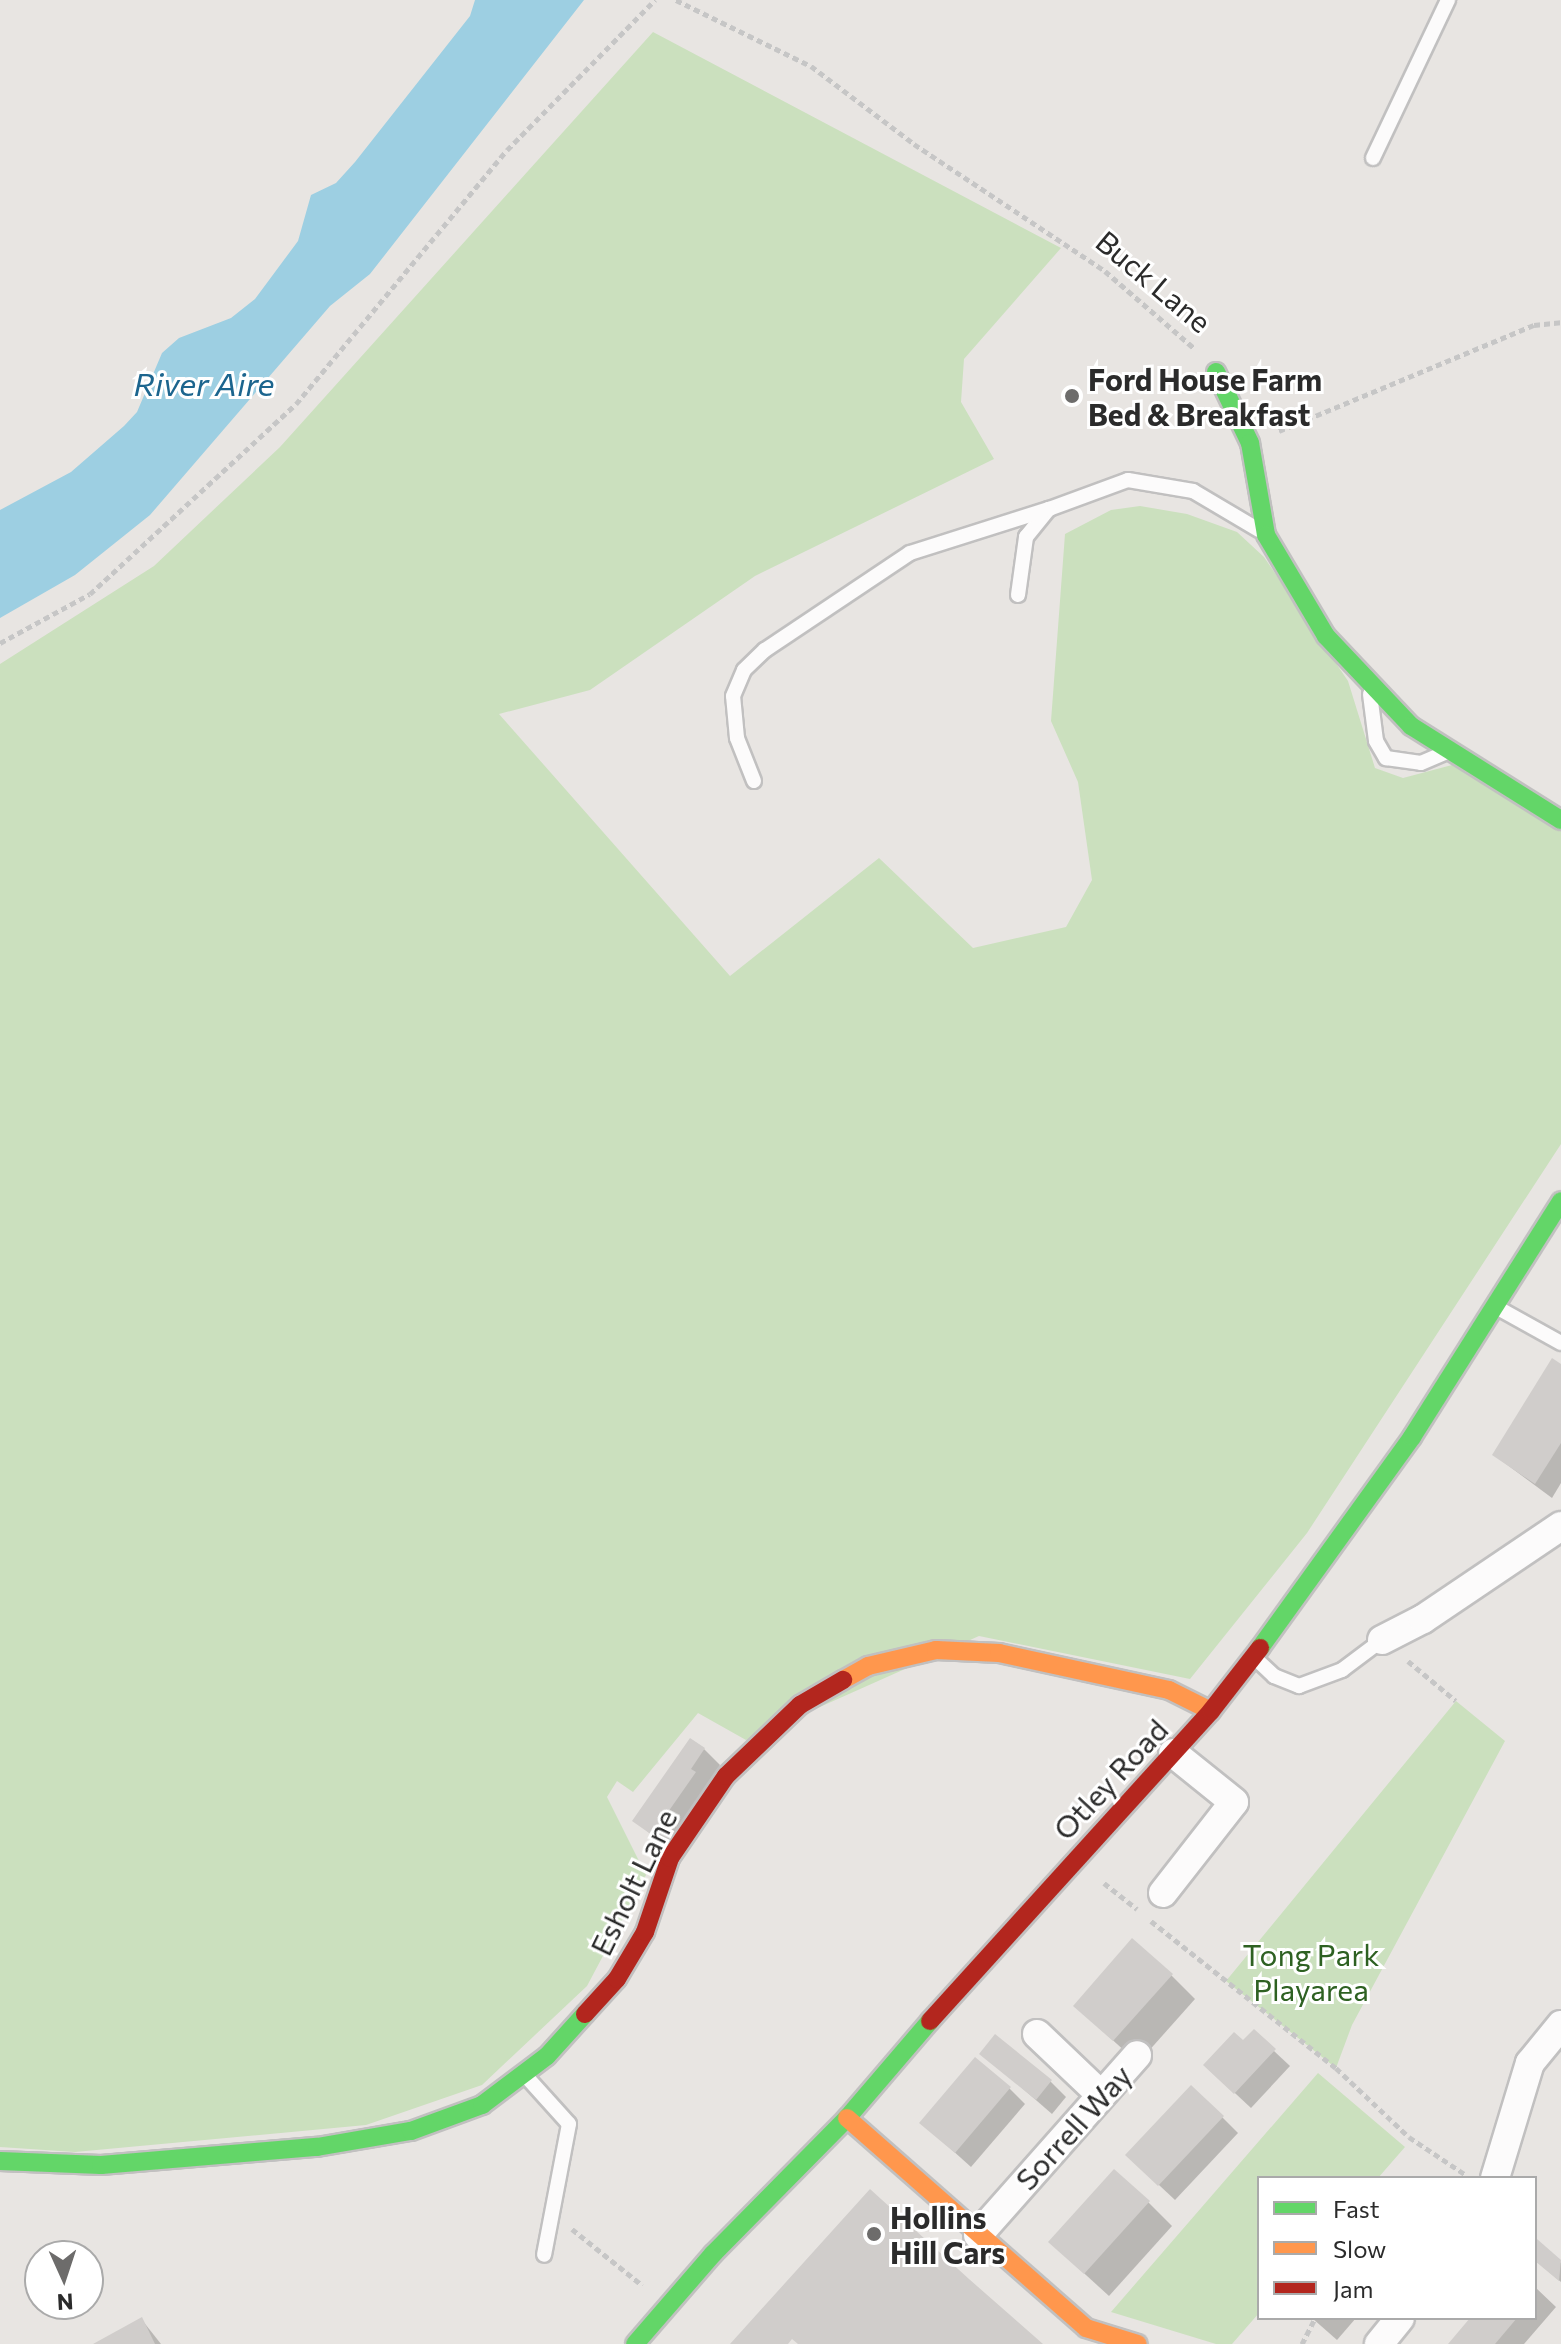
<!DOCTYPE html>
<html>
<head>
<meta charset="utf-8">
<style>
  body { margin:0 }
  #map { position:relative; width:1561px; height:2344px; overflow:hidden; background:#e8e5e2; font-family:Commissioner,sans-serif }
  div>[style] { position:absolute }
  .green>* { inset:0; background:#cbe0be }
  .water>* { inset:0; background:#9dcfe2 }
  .shadow>* { inset:0; background:#0003 }
  .building>* { inset:0; background:#d0cdcb }
  .path>* { height:5px; margin-top:-2.5px; transform-origin:0; background:repeating-linear-gradient(90deg,#c6c6c6 0 6px,transparent 0 10px) }
  .roads { filter:drop-shadow(2px 0 #c1c0c0) drop-shadow(-2px 0 #c1c0c0) drop-shadow(0 2px #c1c0c0) drop-shadow(0 -2px #c1c0c0) }
  .lane>* { height:14px; margin:-7px; padding:0 7px; transform-origin:7px; border-radius:7px; background:#fcfbfb }
  .street>* { height:28px; margin:-14px; padding:0 14px; transform-origin:14px; border-radius:14px; background:#fcfbfb }
  .fast>* { height:18px; margin:-9px; padding:0 9px; transform-origin:9px; border-radius:9px; background:#63d668 }
  .slow>* { height:18px; margin:-9px; padding:0 9px; transform-origin:9px; border-radius:9px; background:#ff974d }
  .jam>* { height:18px; margin:-9px; padding:0 9px; transform-origin:9px; border-radius:9px; background:#b3261e }
  .dots>* { width:22px; height:22px; translate:-50% -50%; box-sizing:border-box; border:4px solid #fff; border-radius:50% }
  span { translate:-50% -50%; white-space:nowrap; text-align:center; line-height:1.15; -webkit-text-stroke:6px #fff; paint-order:stroke }
  .street-label { font-size:30px; color:#2b2b2b }
  .poi-label { font-size:30px; color:#2b2b2b; font-weight:700 }
  .left { translate:0 -50%; text-align:left }
  .park-label { font-size:30px; color:#2e6122 }
  .water-label { font-size:32px; color:#1c658e; font-style:italic }
  .legend { position:absolute; left:1257px; top:2176px; width:280px; height:144px; box-sizing:border-box; background:#fff; border:2px solid #aaa; margin:0; padding:10px 14px; list-style:none; font-size:24px; color:#2b2b2b }
  .legend li { display:flex; align-items:center; gap:16px; height:40px }
  .legend b { width:40px; border:2px solid #aaa }
  .north { position:absolute; left:24px; top:2240px; width:80px; height:80px; box-sizing:border-box; background:#fff; border:2px solid #aaa; border-radius:50%; rotate:177deg; font-size:22px; font-weight:700; line-height:32px; text-align:center; color:#2b2b2b }
  .north::after { content:''; display:block; margin:auto; width:28px; height:36px; background:#6d6c6b; clip-path:polygon(50% 0,100% 100%,50% 72%,0 100%) }
</style>
</head>
<body>
<div id="map">
  <div class="green">
    <i style="clip-path:polygon(653px 32px,1061px 248px,964px 359px,961px 402px,994px 459px,755px 576px,590px 690px,499px 714px,730px 976px,879px 858px,973px 948px,1066px 927px,1092px 880px,1078px 782px,1051px 721px,1065px 534px,1111px 510px,1140px 506px,1187px 514px,1237px 532px,1264px 557px,1348px 681px,1375px 768px,1403px 778px,1452px 765px,1561px 830px,1561px 1144px,1307px 1533px,1190px 1679px,979px 1636px,746px 1740px,698px 1713px,633px 1792px,617px 1781px,607px 1797px,646px 1875px,587px 1986px,482px 2085px,366px 2125px,75px 2152px,0 2147px,0 664px,154px 566px,280px 447px)"></i>
    <i style="clip-path:polygon(1456px 1701px,1505px 1741px,1352px 2025px,1336px 2068px,1226px 1981px)"></i>
    <i style="clip-path:polygon(1318px 2073px,1405px 2147px,1378px 2178px,1259px 2178px,1259px 2313px,1232px 2344px,1216px 2344px,1111px 2312px)"></i>
  </div>
  <div class="water">
    <i style="clip-path:polygon(475px 0,584px 0,370px 274px,330px 306px,150px 515px,75px 575px,0 618px,0 510px,71px 472px,124px 426px,137px 412px,162px 353px,179px 338px,231px 318px,255px 299px,298px 241px,311px 195px,336px 183px,355px 162px,470px 16px)"></i>
  </div>
  <div class="shadow">
    <i style="clip-path:polygon(1561px 1366px,1561px 1483px,1552px 1498px,1494px 1455px)"></i>
    <i style="clip-path:polygon(704px 1749px,720px 1765px,669px 1849px,635px 1821px)"></i>
    <i style="clip-path:polygon(1171px 1975px,1195px 1999px,1138px 2063px,1075px 2006px)"></i>
    <i style="clip-path:polygon(1243px 2043px,1274px 2051px,1290px 2066px,1251px 2108px,1222px 2081px)"></i>
    <i style="clip-path:polygon(982px 2053px,1050px 2081px,1066px 2097px,1052px 2114px)"></i>
    <i style="clip-path:polygon(1009px 2088px,1025px 2104px,971px 2167px,922px 2123px)"></i>
    <i style="clip-path:polygon(1222px 2117px,1238px 2133px,1175px 2200px,1143px 2170px)"></i>
    <i style="clip-path:polygon(1148px 2202px,1172px 2226px,1109px 2296px,1075px 2265px)"></i>
    <i style="clip-path:polygon(1537px 2242px,1561px 2263px,1561px 2282px,1535px 2260px)"></i>
    <i style="clip-path:polygon(1535px 2287px,1556px 2307px,1524px 2344px,1451px 2344px,1473px 2318px,1535px 2318px)"></i>
    <i style="clip-path:polygon(1312px 2318px,1356px 2318px,1337px 2340px)"></i>
    <i style="clip-path:polygon(142px 2320px,161px 2344px,100px 2344px)"></i>
  </div>
  <div class="building">
    <i style="clip-path:polygon(1552px 1358px,1561px 1364px,1561px 1443px,1535px 1484px,1492px 1455px)"></i>
    <i style="clip-path:polygon(690px 1738px,705px 1748px,691px 1769px,696px 1772px,652px 1835px,632px 1821px)"></i>
    <i style="clip-path:polygon(1132px 1938px,1173px 1974px,1113px 2041px,1073px 2006px)"></i>
    <i style="clip-path:polygon(1254px 2029px,1276px 2049px,1234px 2094px,1203px 2065px,1234px 2032px,1243px 2040px)"></i>
    <i style="clip-path:polygon(995px 2034px,1052px 2080px,1036px 2100px,979px 2054px)"></i>
    <i style="clip-path:polygon(975px 2057px,1011px 2087px,955px 2153px,919px 2123px)"></i>
    <i style="clip-path:polygon(1191px 2085px,1224px 2116px,1158px 2186px,1125px 2155px)"></i>
    <i style="clip-path:polygon(1114px 2169px,1150px 2201px,1084px 2274px,1048px 2242px)"></i>
    <i style="clip-path:polygon(870px 2189px,969px 2279px,1043px 2344px,798px 2344px,792px 2339px,788px 2344px,730px 2344px)"></i>
    <i style="clip-path:polygon(1537px 2239px,1561px 2260px,1559px 2281px,1535px 2261px)"></i>
    <i style="clip-path:polygon(142px 2317px,155px 2344px,93px 2344px)"></i>
    <i style="clip-path:polygon(1470px 2318px,1517px 2318px,1495px 2344px,1448px 2344px)"></i>
  </div>
  <div class="path">
    <i style="left:676px;top:0;width:150px;rotate:26.1deg"></i>
    <i style="left:811px;top:66px;width:129px;rotate:37.1deg"></i>
    <i style="left:914px;top:144px;width:229px;rotate:33.6deg"></i>
    <i style="left:1105px;top:271px;width:118px;rotate:40.9deg"></i>
    <i style="left:1279px;top:431px;width:276px;rotate:-22.6deg"></i>
    <i style="left:1534px;top:325px;width:27px;rotate:-6deg"></i>
    <i style="left:0;top:643px;width:102px;rotate:-28.6deg"></i>
    <i style="left:90px;top:594px;width:280px;rotate:-42.7deg"></i>
    <i style="left:296px;top:404px;width:330px;rotate:-50.3deg"></i>
    <i style="left:507px;top:150px;width:211px;rotate:-45.4deg"></i>
    <i style="left:1408px;top:1661px;width:62px;rotate:39.8deg"></i>
    <i style="left:1104px;top:1883px;width:42px;rotate:38.2deg"></i>
    <i style="left:1151px;top:1921px;width:236px;rotate:38.5deg"></i>
    <i style="left:1336px;top:2068px;width:100px;rotate:43.4deg"></i>
    <i style="left:1409px;top:2137px;width:69px;rotate:33.7deg"></i>
    <i style="left:572px;top:2229px;width:90px;rotate:38.7deg"></i>
    <i style="left:1302px;top:2344px;width:27px;rotate:-63deg"></i>
  </div>
  <div class="roads">
    <div class="lane">
      <i style="left:1373px;top:158px;width:175px;rotate:-64.6deg"></i>
      <i style="left:1018px;top:595px;width:59px;rotate:-82.1deg"></i>
      <i style="left:1026px;top:537px;width:36px;rotate:-51deg"></i>
      <i style="left:1049px;top:509px;width:84px;rotate:-20.2deg"></i>
      <i style="left:1128px;top:480px;width:66px;rotate:9.6deg"></i>
      <i style="left:1193px;top:491px;width:77px;rotate:30.6deg"></i>
      <i style="left:1370px;top:694px;width:47px;rotate:82.7deg"></i>
      <i style="left:1376px;top:741px;width:20px;rotate:60deg"></i>
      <i style="left:1386px;top:758px;width:35px;rotate:8deg"></i>
      <i style="left:1421px;top:763px;width:28px;rotate:-23deg"></i>
      <i style="left:754px;top:781px;width:46px;rotate:-111.6deg"></i>
      <i style="left:737px;top:738px;width:42px;rotate:-95.4deg"></i>
      <i style="left:733px;top:696px;width:28px;rotate:-67deg"></i>
      <i style="left:744px;top:670px;width:29px;rotate:-44deg"></i>
      <i style="left:765px;top:650px;width:174px;rotate:-33.8deg"></i>
      <i style="left:910px;top:553px;width:146px;rotate:-17.6deg"></i>
      <i style="left:1498px;top:1308px;width:72px;rotate:29.1deg"></i>
      <i style="left:1256px;top:1659px;width:25px;rotate:43deg"></i>
      <i style="left:1274px;top:1676px;width:27px;rotate:22deg"></i>
      <i style="left:1299px;top:1686px;width:46px;rotate:-20.4deg"></i>
      <i style="left:1342px;top:1670px;width:50px;rotate:-36.9deg"></i>
      <i style="left:524px;top:2074px;width:67px;rotate:48deg"></i>
      <i style="left:569px;top:2124px;width:133px;rotate:100.8deg"></i>
    </div>
    <div class="street">
      <i style="left:1382px;top:1640px;width:46px;rotate:-27.1deg"></i>
      <i style="left:1423px;top:1619px;width:166px;rotate:-34deg"></i>
      <i style="left:1163px;top:1893px;width:115px;rotate:-52deg"></i>
      <i style="left:1234px;top:1802px;width:78px;rotate:-141.2deg"></i>
      <i style="left:1037px;top:2034px;width:88px;rotate:43.6deg"></i>
      <i style="left:1495px;top:2178px;width:120px;rotate:-73.1deg"></i>
      <i style="left:1530px;top:2063px;width:49px;rotate:-50.8deg"></i>
      <i style="left:978px;top:2235px;width:240px;rotate:-48.5deg"></i>
      <i style="left:1379px;top:2344px;width:33px;rotate:-51deg"></i>
    </div>
    <div class="fast">
      <i style="left:1216px;top:372px;width:79px;rotate:64.4deg"></i>
      <i style="left:1250px;top:443px;width:93px;rotate:80.1deg"></i>
      <i style="left:1266px;top:535px;width:117px;rotate:59.3deg"></i>
      <i style="left:1326px;top:636px;width:124px;rotate:46.6deg"></i>
      <i style="left:1411px;top:726px;width:177px;rotate:32.1deg"></i>
      <i style="left:1260px;top:1648px;width:260px;rotate:-54.2deg"></i>
      <i style="left:1412px;top:1437px;width:279px;rotate:-57.7deg"></i>
      <i style="left:0;top:2161px;width:101px;rotate:2.3deg"></i>
      <i style="left:101px;top:2165px;width:217px;rotate:-4.8deg"></i>
      <i style="left:317px;top:2147px;width:95px;rotate:-9.7deg"></i>
      <i style="left:411px;top:2131px;width:76px;rotate:-20.1deg"></i>
      <i style="left:482px;top:2105px;width:81px;rotate:-37deg"></i>
      <i style="left:547px;top:2056px;width:57px;rotate:-47.9deg"></i>
      <i style="left:635px;top:2344px;width:119px;rotate:-49.1deg"></i>
      <i style="left:713px;top:2254px;width:191px;rotate:-45.4deg"></i>
      <i style="left:847px;top:2118px;width:128px;rotate:-49.4deg"></i>
    </div>
    <div class="slow">
      <i style="left:843px;top:1680px;width:29px;rotate:-29deg"></i>
      <i style="left:868px;top:1666px;width:70px;rotate:-13.2deg"></i>
      <i style="left:936px;top:1650px;width:63px;rotate:2.7deg"></i>
      <i style="left:999px;top:1653px;width:174px;rotate:12.3deg"></i>
      <i style="left:1169px;top:1690px;width:47px;rotate:26.6deg"></i>
      <i style="left:847px;top:2118px;width:318px;rotate:41.3deg"></i>
      <i style="left:1086px;top:2328px;width:54px;rotate:17.1deg"></i>
    </div>
    <div class="jam">
      <i style="left:585px;top:2014px;width:47px;rotate:-47.6deg"></i>
      <i style="left:617px;top:1979px;width:55px;rotate:-59.2deg"></i>
      <i style="left:645px;top:1932px;width:78px;rotate:-71.3deg"></i>
      <i style="left:670px;top:1858px;width:99px;rotate:-55.7deg"></i>
      <i style="left:726px;top:1776px;width:103px;rotate:-43.8deg"></i>
      <i style="left:800px;top:1705px;width:50px;rotate:-30.2deg"></i>
      <i style="left:930px;top:2021px;width:418px;rotate:-47.8deg"></i>
      <i style="left:1211px;top:1711px;width:80px;rotate:-52.1deg"></i>
    </div>
  </div>
  <div class="dots">
    <i style="left:1072px;top:396px;background:#6d6c6b"></i>
    <i style="left:874px;top:2234px;background:#6d6c6b"></i>
  </div>
  <div class="street-label">
    <span style="left:1154px;top:281px;rotate:40deg">Buck Lane</span>
    <span style="left:1110px;top:1779px;rotate:-47deg">Otley Road</span>
    <span style="left:633px;top:1882px;rotate:-64deg">Esholt Lane</span>
    <span style="left:1073px;top:2127px;rotate:-48deg">Sorrell Way</span>
  </div>
  <div class="poi-label">
    <span class="left" style="left:1088px;top:396px">Ford House Farm<br>Bed &amp; Breakfast</span>
    <span class="left" style="left:890px;top:2234px">Hollins<br>Hill Cars</span>
  </div>
  <div class="park-label">
    <span style="left:1311px;top:1971px">Tong Park<br>Playarea</span>
  </div>
  <div class="water-label">
    <span style="left:204px;top:383px">River Aire</span>
  </div>
  <ul class="legend">
  <li><b style="height:10px;background:#63d668"></b>Fast</li>
  <li><b style="height:10px;background:#ff974d"></b>Slow</li>
  <li><b style="height:10px;background:#b3261e"></b>Jam</li>
  </ul>
  <div class="north">N</div>
</div>
</body>
</html>
